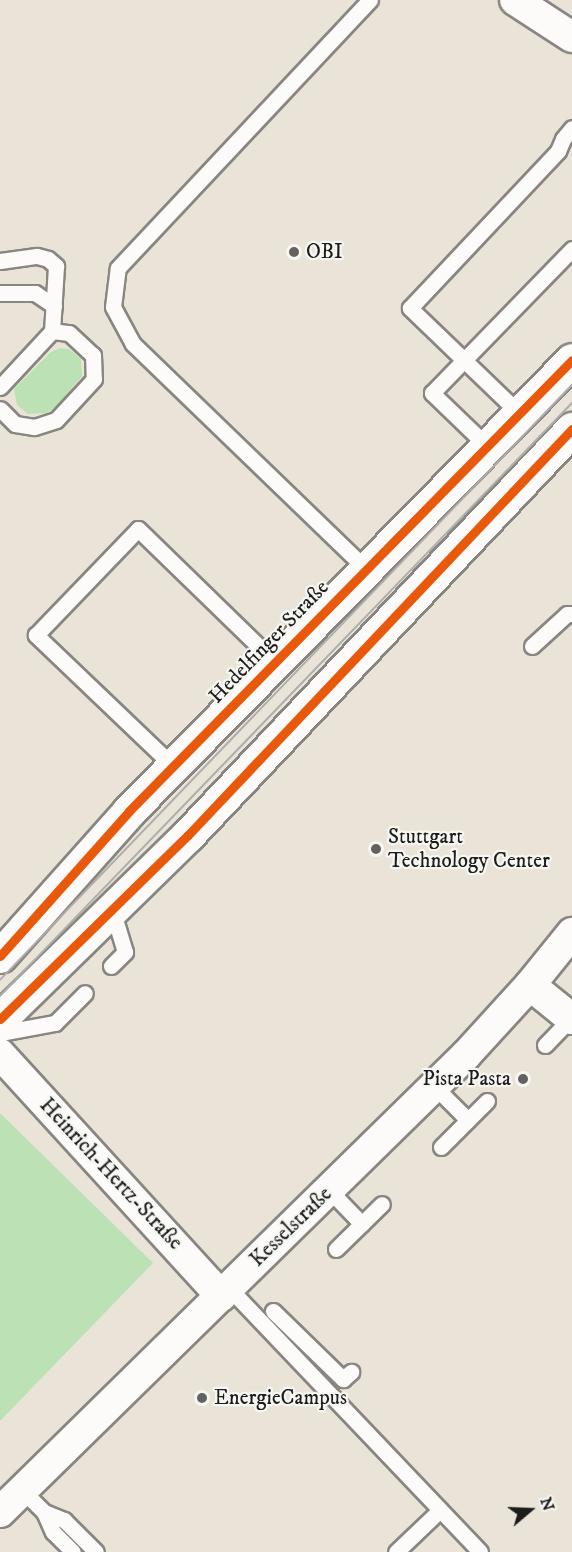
<!DOCTYPE html>
<html>
<head>
<meta charset="utf-8">
<style>
  body { margin:0 }
  #map { position:relative; width:572px; height:1552px; overflow:hidden; background:#eae4d8; font-family:"IM FELL DW Pica",serif }
  div>[style] { position:absolute }
  .green>* { inset:0; background:#bce1b5 }
  .roads { filter:drop-shadow(2px 0 #898681) drop-shadow(-2px 0 #898681) drop-shadow(0 2px #898681) drop-shadow(0 -2px #898681) }
  .lane>* { height:15px; margin:-7.5px; padding:0 7.5px; transform-origin:7.5px; border-radius:7.5px; background:#fcfbf9 }
  .street>* { height:30px; margin:-15px; padding:0 15px; transform-origin:15px; border-radius:15px; background:#fcfbf9 }
  .secondary>* { height:33px; margin:-16.5px; padding:0 16.5px; transform-origin:16.5px; border-radius:16.5px; background:#fcfbf9 }
  .tram>* { height:1.5px; margin:-0.75px; padding:0 0.75px; transform-origin:0.75px; border-radius:0.75px; background:#aeaeac }
  .cycleway>* { height:9px; margin:-4.5px; padding:0 4.5px; transform-origin:4.5px; border-radius:4.5px; background:#e8590c }
  .dots>* { width:16px; height:16px; translate:-50% -50%; box-sizing:border-box; border:3px solid #f6f6f2; border-radius:50% }
  span { translate:-50% -50%; white-space:nowrap; text-align:center; line-height:1.15; -webkit-text-stroke:4.5px #f6f6f2; paint-order:stroke }
  .poi-label { font-size:21px; color:#1c1c1c }
  .left { translate:0 -50%; text-align:left }
  .right { translate:-100% -50%; text-align:right }
  .street-label { font-size:21px; color:#1c1c1c }
  .north { position:absolute; left:500px; top:1480px; width:60px; height:60px; -webkit-text-stroke:4px #f6f6f2; paint-order:stroke; rotate:71deg; font-size:16px; font-weight:700; line-height:24px; text-align:center; color:#1c1c1c }
  .north::after { content:''; display:block; margin:auto; width:21px; height:27px; background:#1c1c1c; clip-path:polygon(50% 0,100% 100%,50% 72%,0 100%) }
</style>
</head>
<body>
<div id="map">
  <div class="green">
    <i style="clip-path:polygon(60px 348px,69px 349px,81px 359px,82px 376px,56px 407px,46px 413px,28px 414px,17px 405px,14px 389px,51px 352px)"></i>
    <i style="clip-path:polygon(0 1113px,153px 1263px,0 1421px)"></i>
  </div>
  <div class="roads">
    <div class="lane">
      <i style="left:0;top:261px;width:37px;rotate:-8deg"></i>
      <i style="left:37px;top:256px;width:11px;rotate:15deg"></i>
      <i style="left:48px;top:259px;width:11px;rotate:41deg"></i>
      <i style="left:56px;top:266px;width:65px;rotate:93.5deg"></i>
      <i style="left:0;top:293px;width:35px"></i>
      <i style="left:35px;top:293px;width:23px;rotate:34deg"></i>
      <i style="left:0;top:387px;width:76px;rotate:-47.1deg"></i>
      <i style="left:52px;top:331px;width:17px;rotate:7deg"></i>
      <i style="left:69px;top:333px;width:33px;rotate:43deg"></i>
      <i style="left:93px;top:355px;width:24px;rotate:88deg"></i>
      <i style="left:94px;top:379px;width:56px;rotate:132.8deg"></i>
      <i style="left:56px;top:420px;width:23px;rotate:162deg"></i>
      <i style="left:34px;top:427px;width:19px;rotate:-171deg"></i>
      <i style="left:15px;top:424px;width:21px;rotate:-135deg"></i>
      <i style="left:520px;top:414px;width:153px;rotate:-136.1deg"></i>
      <i style="left:410px;top:308px;width:216px;rotate:-46.7deg"></i>
      <i style="left:558px;top:151px;width:13px;rotate:-67deg"></i>
      <i style="left:563px;top:139px;width:14px;rotate:-51deg"></i>
      <i style="left:488px;top:447px;width:78px;rotate:-136deg"></i>
      <i style="left:432px;top:393px;width:201px;rotate:-45.8deg"></i>
      <i style="left:366px;top:569px;width:324px;rotate:-136deg"></i>
      <i style="left:133px;top:344px;width:42px;rotate:-118.4deg"></i>
      <i style="left:113px;top:307px;width:39px;rotate:-83deg"></i>
      <i style="left:118px;top:268px;width:368px;rotate:-46.8deg"></i>
      <i style="left:532px;top:646px;width:47px;rotate:-42.4deg"></i>
      <i style="left:567px;top:614px;width:5px"></i>
      <i style="left:173px;top:766px;width:190px;rotate:-136.3deg"></i>
      <i style="left:36px;top:635px;width:147px;rotate:-46.1deg"></i>
      <i style="left:138px;top:529px;width:191px;rotate:44.2deg"></i>
      <i style="left:111px;top:966px;width:20px;rotate:-45deg"></i>
      <i style="left:125px;top:952px;width:45px;rotate:-106.8deg"></i>
      <i style="left:0;top:1033px;width:56px;rotate:-10.3deg"></i>
      <i style="left:55px;top:1023px;width:42px;rotate:-45deg"></i>
      <i style="left:545px;top:1045px;width:37px;rotate:-46deg"></i>
      <i style="left:434px;top:1086px;width:48px;rotate:45deg"></i>
      <i style="left:441px;top:1147px;width:65px;rotate:-45deg"></i>
      <i style="left:329px;top:1190px;width:47px;rotate:45.9deg"></i>
      <i style="left:336px;top:1249px;width:64px;rotate:-44.4deg"></i>
      <i style="left:229px;top:1288px;width:364px;rotate:46.4deg"></i>
      <i style="left:273px;top:1311px;width:98px;rotate:44.2deg"></i>
      <i style="left:343px;top:1379px;width:11px;rotate:-41deg"></i>
      <i style="left:22px;top:1490px;width:31px;rotate:45deg"></i>
      <i style="left:44px;top:1512px;width:22px;rotate:66deg"></i>
      <i style="left:53px;top:1532px;width:28px;rotate:45deg"></i>
      <i style="left:44px;top:1512px;width:22px;rotate:22deg"></i>
      <i style="left:64px;top:1520px;width:45px;rotate:45deg"></i>
      <i style="left:396px;top:1552px;width:61px;rotate:-43.7deg"></i>
    </div>
    <div class="street">
      <i style="left:515px;top:0;width:68px;rotate:33deg"></i>
      <i style="left:530px;top:985px;width:54px;rotate:39deg"></i>
      <i style="left:0;top:1054px;width:328px;rotate:47.6deg"></i>
      <i style="left:0;top:1512px;width:653px;rotate:-44.44deg"></i>
      <i style="left:466px;top:1055px;width:95px;rotate:-47.6deg"></i>
      <i style="left:530px;top:985px;width:67px;rotate:-51.1deg"></i>
    </div>
    <div class="secondary">
      <i style="left:0;top:956px;width:194px;rotate:-48.3deg"></i>
      <i style="left:129px;top:811px;width:632px;rotate:-45.51deg"></i>
      <i style="left:0;top:1019px;width:263px;rotate:-44.4deg"></i>
      <i style="left:188px;top:835px;width:559px;rotate:-46.6deg"></i>
    </div>
  </div>
  <div class="tram">
    <i style="left:0;top:980px;width:825px;rotate:-46.13deg"></i>
    <i style="left:0;top:996px;width:824px;rotate:-46.03deg"></i>
  </div>
  <div class="cycleway">
    <i style="left:0;top:956px;width:194px;rotate:-48.3deg"></i>
    <i style="left:129px;top:811px;width:632px;rotate:-45.51deg"></i>
    <i style="left:0;top:1019px;width:263px;rotate:-44.4deg"></i>
    <i style="left:188px;top:835px;width:559px;rotate:-46.6deg"></i>
  </div>
  <div class="dots">
    <i style="left:294px;top:252px;background:#64625e"></i>
    <i style="left:376px;top:849px;background:#64625e"></i>
    <i style="left:523px;top:1079px;background:#64625e"></i>
    <i style="left:202px;top:1398px;background:#64625e"></i>
  </div>
  <div class="poi-label">
    <span class="left" style="left:306px;top:252px">OBI</span>
    <span class="left" style="left:388px;top:849px">Stuttgart<br>Technology Center</span>
    <span class="right" style="left:511px;top:1079px">Pista Pasta</span>
    <span class="left" style="left:214px;top:1398px">EnergieCampus</span>
  </div>
  <div class="street-label">
    <span style="left:269px;top:642px;rotate:-46deg">Hedelfinger Straße</span>
    <span style="left:111px;top:1174px;rotate:47deg">Heinrich-Hertz-Straße</span>
    <span style="left:291px;top:1227px;rotate:-44deg">Kesselstraße</span>
  </div>
  <div class="north">N</div>
</div>
</body>
</html>
